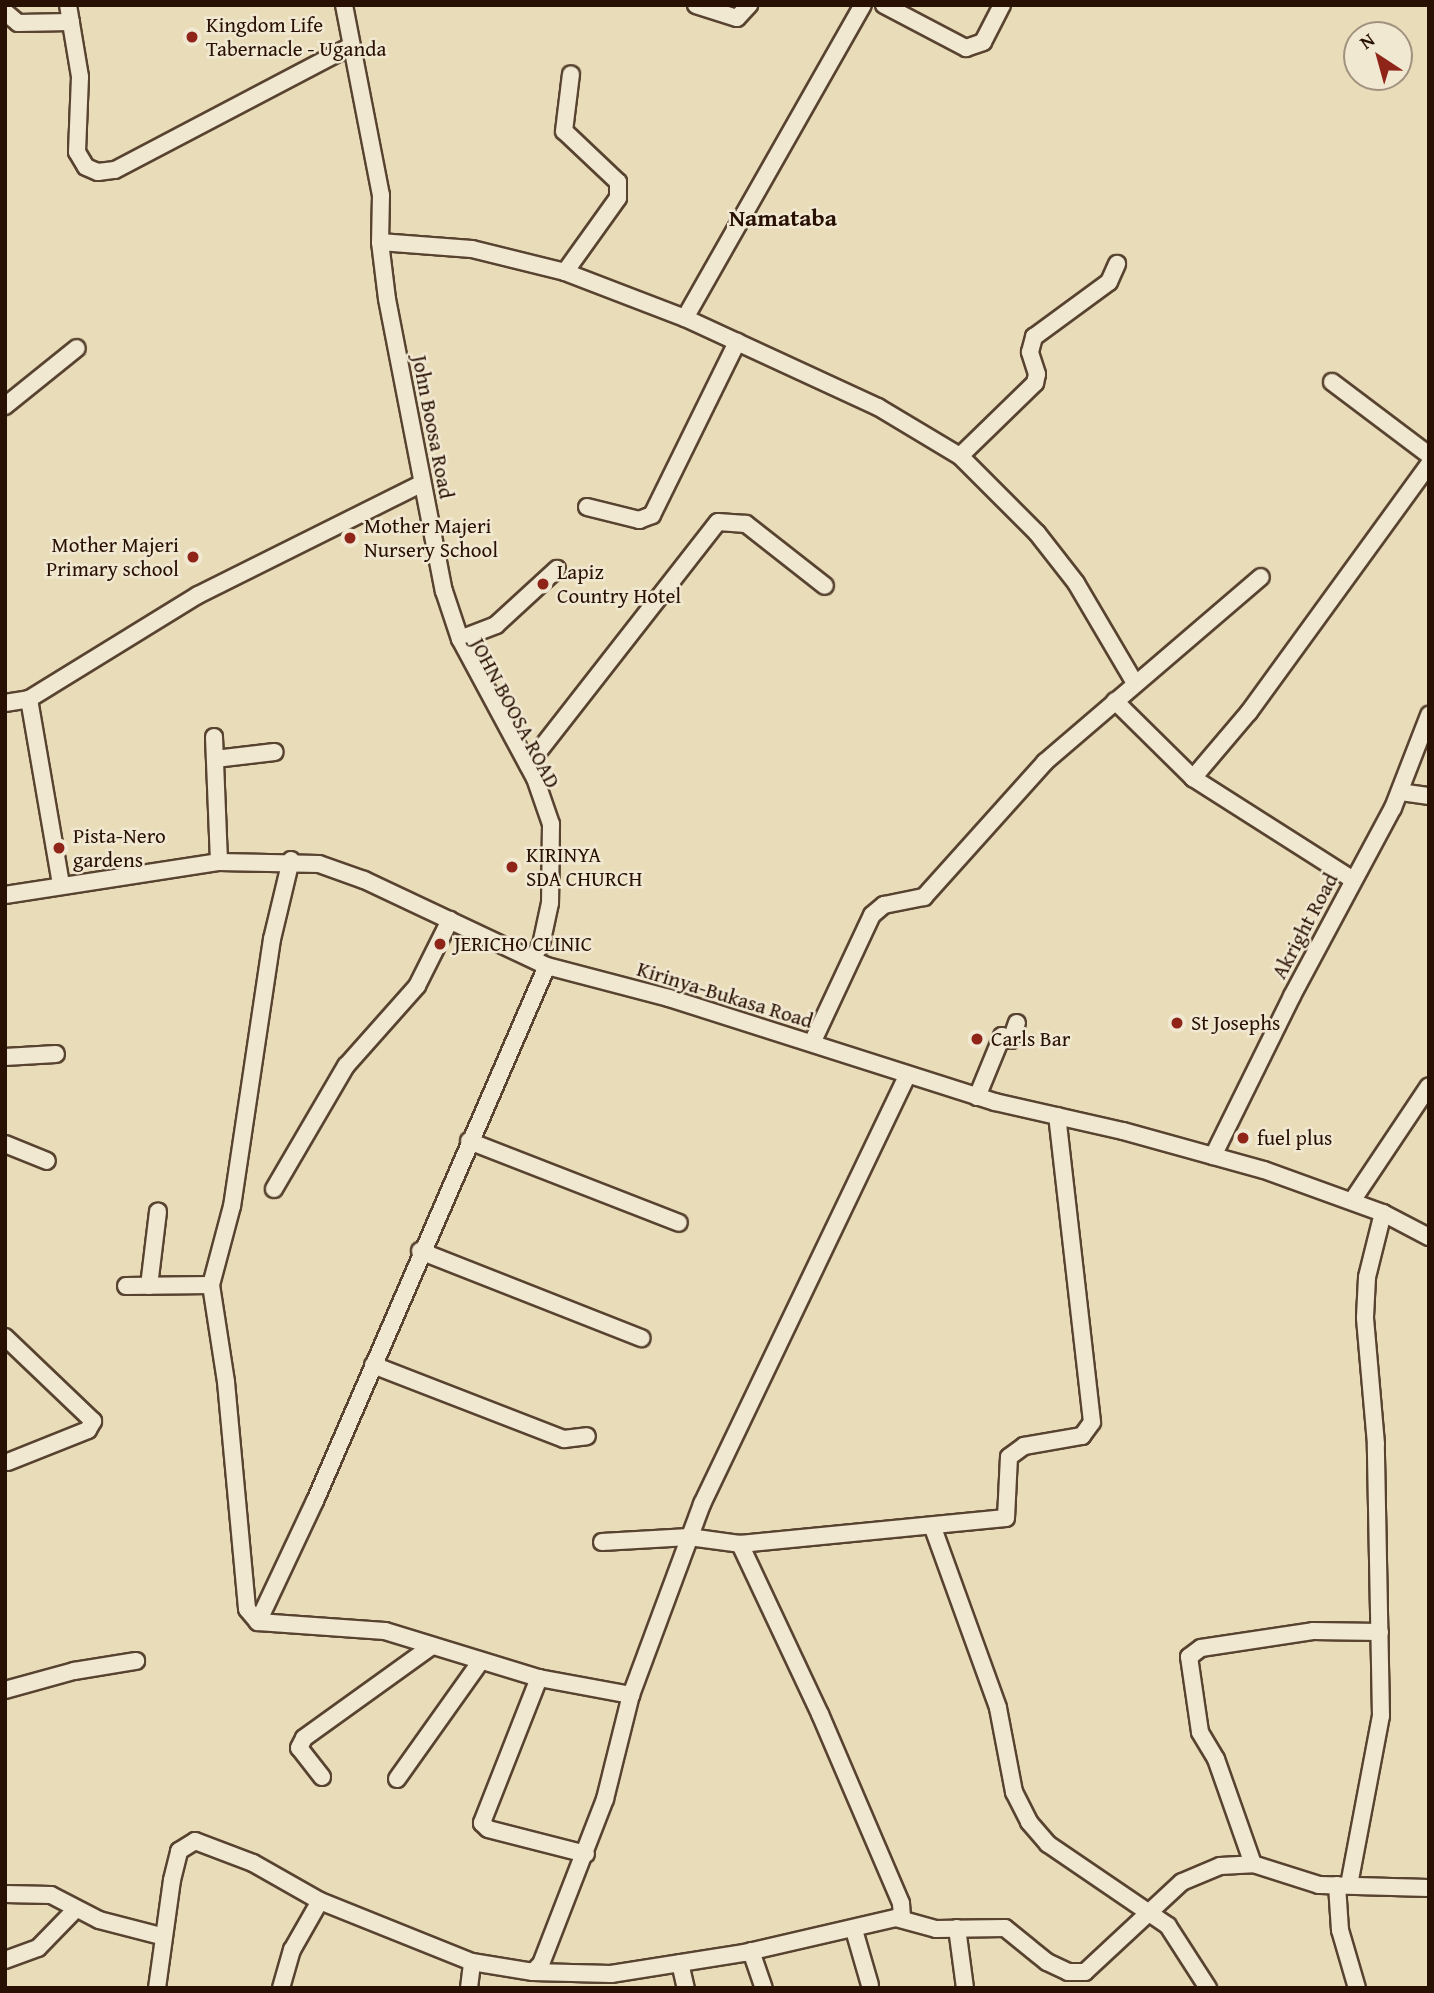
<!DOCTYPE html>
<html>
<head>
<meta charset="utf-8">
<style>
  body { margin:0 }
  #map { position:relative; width:1434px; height:1993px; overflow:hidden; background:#e9dcb9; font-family:"Gentium Book Plus",serif }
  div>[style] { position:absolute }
  .roads { filter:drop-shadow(2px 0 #584330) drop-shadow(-2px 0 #584330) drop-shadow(0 2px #584330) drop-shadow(0 -2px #584330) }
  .minor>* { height:16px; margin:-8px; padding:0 8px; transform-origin:8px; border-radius:8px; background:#f1e8d2 }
  .dots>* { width:19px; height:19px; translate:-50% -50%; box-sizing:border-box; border:4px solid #f1e8d2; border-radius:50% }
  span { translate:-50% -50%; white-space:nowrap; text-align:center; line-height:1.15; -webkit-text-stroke:5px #f1e8d2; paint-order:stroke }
  .poi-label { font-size:21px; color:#281002 }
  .left { translate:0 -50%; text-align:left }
  .right { translate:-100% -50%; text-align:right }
  .street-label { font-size:21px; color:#281002 }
  .quarter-label { font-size:24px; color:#281002; font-weight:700 }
  .frame { position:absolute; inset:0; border:7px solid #281002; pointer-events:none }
  .north { position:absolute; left:1343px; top:21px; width:70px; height:70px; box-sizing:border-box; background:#f1e8d2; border:2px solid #a1927f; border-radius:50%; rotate:324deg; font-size:19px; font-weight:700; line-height:28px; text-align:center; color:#281002 }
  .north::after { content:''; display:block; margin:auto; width:24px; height:32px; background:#8f2418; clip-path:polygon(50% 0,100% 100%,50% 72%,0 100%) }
</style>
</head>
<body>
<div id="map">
  <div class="roads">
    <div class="minor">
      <i style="left:68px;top:5px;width:73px;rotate:80.5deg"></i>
      <i style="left:80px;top:77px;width:75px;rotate:92.3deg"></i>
      <i style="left:77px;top:152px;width:17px;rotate:59deg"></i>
      <i style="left:86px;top:167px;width:13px;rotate:23deg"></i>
      <i style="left:98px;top:172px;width:17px;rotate:-7deg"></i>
      <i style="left:115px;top:170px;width:267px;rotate:-27.7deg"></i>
      <i style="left:344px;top:5px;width:194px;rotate:79deg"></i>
      <i style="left:381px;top:195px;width:47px;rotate:91.2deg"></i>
      <i style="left:380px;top:242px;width:57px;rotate:83deg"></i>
      <i style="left:387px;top:299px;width:298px;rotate:79deg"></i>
      <i style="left:444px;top:591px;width:51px;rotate:71.6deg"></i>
      <i style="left:460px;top:639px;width:158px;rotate:61.7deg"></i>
      <i style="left:535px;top:778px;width:49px;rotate:70.8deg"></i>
      <i style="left:551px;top:824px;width:79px;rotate:90.7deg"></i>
      <i style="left:550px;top:903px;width:43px;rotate:102.1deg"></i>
      <i style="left:541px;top:945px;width:16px;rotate:125deg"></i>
      <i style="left:696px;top:5px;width:43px;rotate:17.6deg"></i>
      <i style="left:737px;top:18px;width:18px;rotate:-47deg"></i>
      <i style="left:884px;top:5px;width:93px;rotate:27.7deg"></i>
      <i style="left:966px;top:48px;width:18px;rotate:-19deg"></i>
      <i style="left:983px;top:42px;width:42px;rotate:-62.8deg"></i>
      <i style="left:5px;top:12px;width:17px;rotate:40deg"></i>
      <i style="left:18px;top:23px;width:53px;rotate:-1.1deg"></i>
      <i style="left:380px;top:242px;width:92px;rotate:4.4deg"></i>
      <i style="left:472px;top:249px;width:96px;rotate:13.9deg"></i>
      <i style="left:565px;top:272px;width:129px;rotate:21deg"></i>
      <i style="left:685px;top:318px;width:213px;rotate:24.8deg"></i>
      <i style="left:878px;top:407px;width:96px;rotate:30.9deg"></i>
      <i style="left:960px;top:456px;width:109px;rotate:45deg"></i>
      <i style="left:1037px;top:533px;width:63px;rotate:52deg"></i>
      <i style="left:1076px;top:583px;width:116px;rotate:59.5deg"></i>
      <i style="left:565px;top:272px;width:91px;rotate:-54.4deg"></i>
      <i style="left:618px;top:198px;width:16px;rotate:-90deg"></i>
      <i style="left:618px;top:182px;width:74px;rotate:-136.6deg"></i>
      <i style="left:564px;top:131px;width:57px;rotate:-83deg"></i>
      <i style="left:685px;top:318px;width:360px;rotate:-60.4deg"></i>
      <i style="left:1332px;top:382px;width:121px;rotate:37deg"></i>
      <i style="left:5px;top:406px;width:92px;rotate:-38.9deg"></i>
      <i style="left:960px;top:456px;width:105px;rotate:-44.2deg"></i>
      <i style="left:1035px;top:383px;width:9px;rotate:-77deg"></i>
      <i style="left:1037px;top:374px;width:23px;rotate:-108deg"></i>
      <i style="left:1030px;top:352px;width:16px;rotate:-75deg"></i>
      <i style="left:1034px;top:337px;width:93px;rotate:-36.3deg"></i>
      <i style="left:1109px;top:282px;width:20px;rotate:-66deg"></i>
      <i style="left:587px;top:507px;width:54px;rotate:14deg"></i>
      <i style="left:639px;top:520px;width:14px;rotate:-21deg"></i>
      <i style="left:652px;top:515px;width:193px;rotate:-63.8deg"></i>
      <i style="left:460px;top:639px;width:39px;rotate:-21deg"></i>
      <i style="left:496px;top:625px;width:83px;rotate:-42.6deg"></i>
      <i style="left:29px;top:699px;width:189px;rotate:80.2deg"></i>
      <i style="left:1115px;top:701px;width:110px;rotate:44.6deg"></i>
      <i style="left:1193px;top:778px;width:190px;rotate:32.5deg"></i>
      <i style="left:5px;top:703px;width:24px;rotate:-9deg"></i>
      <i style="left:29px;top:699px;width:198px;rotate:-31.6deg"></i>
      <i style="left:198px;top:595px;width:249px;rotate:-26.5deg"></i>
      <i style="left:214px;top:737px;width:125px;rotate:87.7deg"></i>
      <i style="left:215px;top:759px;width:60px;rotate:-6.7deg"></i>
      <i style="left:528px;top:765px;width:308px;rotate:-52deg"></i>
      <i style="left:718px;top:522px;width:28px;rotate:4deg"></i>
      <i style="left:746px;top:524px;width:100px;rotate:38.1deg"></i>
      <i style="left:1193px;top:778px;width:87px;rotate:-49.7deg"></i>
      <i style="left:1249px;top:712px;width:306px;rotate:-54deg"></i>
      <i style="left:1400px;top:792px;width:29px;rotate:8deg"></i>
      <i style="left:291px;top:860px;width:81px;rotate:103.5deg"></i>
      <i style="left:272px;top:939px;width:270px;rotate:98.5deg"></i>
      <i style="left:232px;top:1206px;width:82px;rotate:104.9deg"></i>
      <i style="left:211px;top:1285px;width:98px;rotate:81.2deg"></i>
      <i style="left:226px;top:1382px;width:228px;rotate:84.7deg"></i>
      <i style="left:247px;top:1609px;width:17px;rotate:50deg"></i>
      <i style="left:258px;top:1622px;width:127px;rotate:4.1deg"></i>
      <i style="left:385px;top:1631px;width:161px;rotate:17deg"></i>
      <i style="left:539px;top:1678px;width:94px;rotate:10.5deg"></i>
      <i style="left:5px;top:895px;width:217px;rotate:-8.8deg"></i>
      <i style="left:219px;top:862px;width:100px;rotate:1.1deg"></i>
      <i style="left:319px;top:864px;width:48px;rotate:19.6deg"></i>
      <i style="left:364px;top:880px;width:202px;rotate:25.2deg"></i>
      <i style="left:547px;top:966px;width:126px;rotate:14.7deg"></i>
      <i style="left:669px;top:998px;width:342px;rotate:17.7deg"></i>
      <i style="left:995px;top:1102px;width:131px;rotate:12.8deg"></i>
      <i style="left:1123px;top:1131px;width:146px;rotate:15.5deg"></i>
      <i style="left:1264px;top:1170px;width:127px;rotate:19.9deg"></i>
      <i style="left:1383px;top:1213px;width:52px;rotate:27.6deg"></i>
      <i style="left:812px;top:1043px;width:141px;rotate:-64.9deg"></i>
      <i style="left:872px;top:915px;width:16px;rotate:-40deg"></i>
      <i style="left:884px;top:905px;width:41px;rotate:-11.3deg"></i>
      <i style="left:924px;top:897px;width:181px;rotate:-48.1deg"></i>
      <i style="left:1045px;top:762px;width:284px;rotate:-40.6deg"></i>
      <i style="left:5px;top:1057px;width:51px;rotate:-3.4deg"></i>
      <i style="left:977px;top:1097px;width:66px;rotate:-67.7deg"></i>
      <i style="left:1002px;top:1036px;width:10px;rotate:24deg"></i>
      <i style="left:1011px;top:1040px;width:18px;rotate:-71deg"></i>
      <i style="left:469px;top:1141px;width:225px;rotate:21.3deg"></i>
      <i style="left:5px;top:1144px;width:45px;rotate:22deg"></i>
      <i style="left:1213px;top:1156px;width:178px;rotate:-63.7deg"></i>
      <i style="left:1292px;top:996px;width:213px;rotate:-61.8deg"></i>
      <i style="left:1393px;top:808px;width:100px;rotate:-68.8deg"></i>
      <i style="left:274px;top:1189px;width:143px;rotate:-59.7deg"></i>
      <i style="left:346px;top:1066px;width:107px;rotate:-48.4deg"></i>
      <i style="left:417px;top:986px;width:74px;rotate:-63.4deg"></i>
      <i style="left:1352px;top:1201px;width:138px;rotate:-56.2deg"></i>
      <i style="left:420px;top:1251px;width:238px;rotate:21.5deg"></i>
      <i style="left:126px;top:1286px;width:85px;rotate:-0.7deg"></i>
      <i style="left:149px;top:1286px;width:75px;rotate:-83.1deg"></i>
      <i style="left:5px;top:1337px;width:122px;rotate:43.7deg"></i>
      <i style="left:93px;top:1421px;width:10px;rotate:119deg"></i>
      <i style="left:88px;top:1430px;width:86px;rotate:158.2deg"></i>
      <i style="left:373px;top:1365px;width:205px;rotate:21.2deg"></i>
      <i style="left:564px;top:1439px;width:23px;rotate:-7deg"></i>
      <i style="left:933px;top:1528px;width:191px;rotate:70.1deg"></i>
      <i style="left:998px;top:1708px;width:86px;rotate:79.2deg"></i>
      <i style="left:1014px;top:1792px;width:34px;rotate:63deg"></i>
      <i style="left:1029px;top:1822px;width:29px;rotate:49deg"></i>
      <i style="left:1048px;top:1844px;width:145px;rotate:34.3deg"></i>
      <i style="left:1168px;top:1926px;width:74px;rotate:57.2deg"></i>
      <i style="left:602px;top:1542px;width:87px;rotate:-3.3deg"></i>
      <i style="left:689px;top:1537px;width:51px;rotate:7.8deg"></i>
      <i style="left:740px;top:1544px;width:267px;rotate:-5.6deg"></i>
      <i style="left:1006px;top:1518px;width:61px;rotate:-87.2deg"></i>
      <i style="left:1009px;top:1457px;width:19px;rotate:-36deg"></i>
      <i style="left:1024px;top:1446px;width:59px;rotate:-9.8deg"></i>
      <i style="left:1082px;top:1436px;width:17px;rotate:-54deg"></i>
      <i style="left:1092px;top:1422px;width:308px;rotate:-96.5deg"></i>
      <i style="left:740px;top:1544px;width:188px;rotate:64.8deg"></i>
      <i style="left:820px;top:1714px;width:206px;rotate:66.8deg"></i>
      <i style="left:901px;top:1903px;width:16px;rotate:86deg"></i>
      <i style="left:258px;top:1622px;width:134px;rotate:-64.8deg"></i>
      <i style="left:315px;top:1501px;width:583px;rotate:-66.56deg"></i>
      <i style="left:539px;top:1678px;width:156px;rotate:111.5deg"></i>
      <i style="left:482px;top:1823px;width:8px;rotate:45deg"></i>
      <i style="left:488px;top:1829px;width:101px;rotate:14.3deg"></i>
      <i style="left:5px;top:1690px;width:72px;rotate:-15.4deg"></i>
      <i style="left:74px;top:1671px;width:63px;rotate:-9.2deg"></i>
      <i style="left:322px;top:1777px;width:37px;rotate:-128deg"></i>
      <i style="left:299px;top:1748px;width:11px;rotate:-63deg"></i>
      <i style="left:304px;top:1738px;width:158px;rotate:-35.7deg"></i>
      <i style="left:397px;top:1779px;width:145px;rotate:-54.6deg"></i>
      <i style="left:1253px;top:1864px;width:111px;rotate:-109.4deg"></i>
      <i style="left:1216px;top:1759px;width:31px;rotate:-121deg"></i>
      <i style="left:1200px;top:1732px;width:76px;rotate:-98.3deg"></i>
      <i style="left:1189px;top:1657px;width:15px;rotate:-37deg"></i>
      <i style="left:1201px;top:1648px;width:113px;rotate:-8.6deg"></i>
      <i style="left:1313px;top:1631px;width:67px;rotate:0.9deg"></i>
      <i style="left:1337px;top:1885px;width:45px;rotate:86.2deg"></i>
      <i style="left:1340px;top:1930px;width:60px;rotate:73.7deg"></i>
      <i style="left:1349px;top:1885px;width:172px;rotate:-79.3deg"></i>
      <i style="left:1381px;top:1716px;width:272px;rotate:-91.1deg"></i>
      <i style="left:1376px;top:1444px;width:127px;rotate:-95deg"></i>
      <i style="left:1365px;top:1317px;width:40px;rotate:-87.1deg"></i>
      <i style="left:1367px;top:1277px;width:66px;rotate:-76deg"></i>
      <i style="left:5px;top:1894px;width:46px;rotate:1.2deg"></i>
      <i style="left:51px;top:1895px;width:54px;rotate:27.5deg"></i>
      <i style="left:99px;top:1920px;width:64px;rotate:14.5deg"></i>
      <i style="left:957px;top:1928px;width:61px;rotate:82.4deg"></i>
      <i style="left:854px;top:1930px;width:57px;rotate:73.8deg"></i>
      <i style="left:751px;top:1951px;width:39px;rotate:71deg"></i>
      <i style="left:5px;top:1960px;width:35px;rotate:-20deg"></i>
      <i style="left:38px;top:1948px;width:52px;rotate:-45.8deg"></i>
      <i style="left:680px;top:1963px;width:26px;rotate:77deg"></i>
      <i style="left:533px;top:1972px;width:78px;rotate:1.5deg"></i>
      <i style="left:611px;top:1974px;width:135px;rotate:-9deg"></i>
      <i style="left:744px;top:1953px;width:156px;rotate:-13deg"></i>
      <i style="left:896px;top:1918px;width:41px;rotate:15.4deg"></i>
      <i style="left:936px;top:1929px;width:69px;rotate:-0.8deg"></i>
      <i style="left:1005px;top:1928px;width:54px;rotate:39deg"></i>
      <i style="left:1047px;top:1962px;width:23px;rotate:25deg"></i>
      <i style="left:1068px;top:1972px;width:17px"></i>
      <i style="left:1085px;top:1972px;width:132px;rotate:-42.9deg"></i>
      <i style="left:1182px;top:1882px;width:41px;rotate:-22.8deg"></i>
      <i style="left:1220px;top:1866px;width:33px;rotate:-3deg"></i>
      <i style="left:1253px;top:1864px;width:69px;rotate:17.7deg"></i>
      <i style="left:1319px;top:1885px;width:110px;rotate:1.6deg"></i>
      <i style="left:157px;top:1988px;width:109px;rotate:-82.1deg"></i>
      <i style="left:172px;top:1880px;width:30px;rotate:-76deg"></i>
      <i style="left:179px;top:1851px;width:19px;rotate:-32deg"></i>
      <i style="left:195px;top:1841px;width:62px;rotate:20.8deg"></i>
      <i style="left:253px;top:1863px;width:77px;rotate:29.6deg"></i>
      <i style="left:320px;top:1901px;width:164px;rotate:21.9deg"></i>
      <i style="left:472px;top:1962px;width:62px;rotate:9.3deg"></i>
      <i style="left:533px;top:1972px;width:11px;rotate:-45deg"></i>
      <i style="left:541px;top:1964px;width:177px;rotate:-68.8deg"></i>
      <i style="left:605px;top:1799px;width:107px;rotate:-76deg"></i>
      <i style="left:631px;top:1695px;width:204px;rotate:-69.6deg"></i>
      <i style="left:702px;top:1504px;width:475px;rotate:-64.4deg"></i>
      <i style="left:281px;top:1988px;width:40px;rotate:-74deg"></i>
      <i style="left:292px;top:1950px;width:56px;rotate:-60.3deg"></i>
      <i style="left:469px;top:1988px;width:26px;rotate:-83deg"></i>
    </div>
  </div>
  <div class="dots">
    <i style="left:192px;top:37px;background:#8f2418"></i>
    <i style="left:350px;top:538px;background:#8f2418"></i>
    <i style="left:193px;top:557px;background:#8f2418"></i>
    <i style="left:543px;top:584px;background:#8f2418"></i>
    <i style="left:59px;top:848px;background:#8f2418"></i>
    <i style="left:512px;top:867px;background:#8f2418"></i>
    <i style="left:440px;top:944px;background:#8f2418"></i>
    <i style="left:1177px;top:1023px;background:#8f2418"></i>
    <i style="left:977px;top:1039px;background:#8f2418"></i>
    <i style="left:1243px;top:1138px;background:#8f2418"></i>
  </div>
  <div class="poi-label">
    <span class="left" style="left:206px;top:37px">Kingdom Life<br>Tabernacle - Uganda</span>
    <span class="left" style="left:364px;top:538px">Mother Majeri<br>Nursery School</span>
    <span class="right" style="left:179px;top:557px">Mother Majeri<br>Primary school</span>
    <span class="left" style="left:557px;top:584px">Lapiz<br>Country Hotel</span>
    <span class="left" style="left:73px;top:848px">Pista-Nero<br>gardens</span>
    <span class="left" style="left:526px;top:867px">KIRINYA<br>SDA CHURCH</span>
    <span class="left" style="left:454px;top:944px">JERICHO CLINIC</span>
    <span class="left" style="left:1191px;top:1023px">St Josephs</span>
    <span class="left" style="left:991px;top:1039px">Carls Bar</span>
    <span class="left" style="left:1257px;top:1138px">fuel plus</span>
  </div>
  <div class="street-label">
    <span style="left:433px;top:427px;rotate:79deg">John Boosa Road</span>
    <span style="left:515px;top:713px;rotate:62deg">JOHN BOOSA ROAD</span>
    <span style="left:1305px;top:926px;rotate:-62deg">Akright Road</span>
    <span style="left:725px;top:995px;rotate:17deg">Kirinya-Bukasa Road</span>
  </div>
  <div class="quarter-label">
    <span style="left:783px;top:218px">Namataba</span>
  </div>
  <div class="frame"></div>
  <div class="north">N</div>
</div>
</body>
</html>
